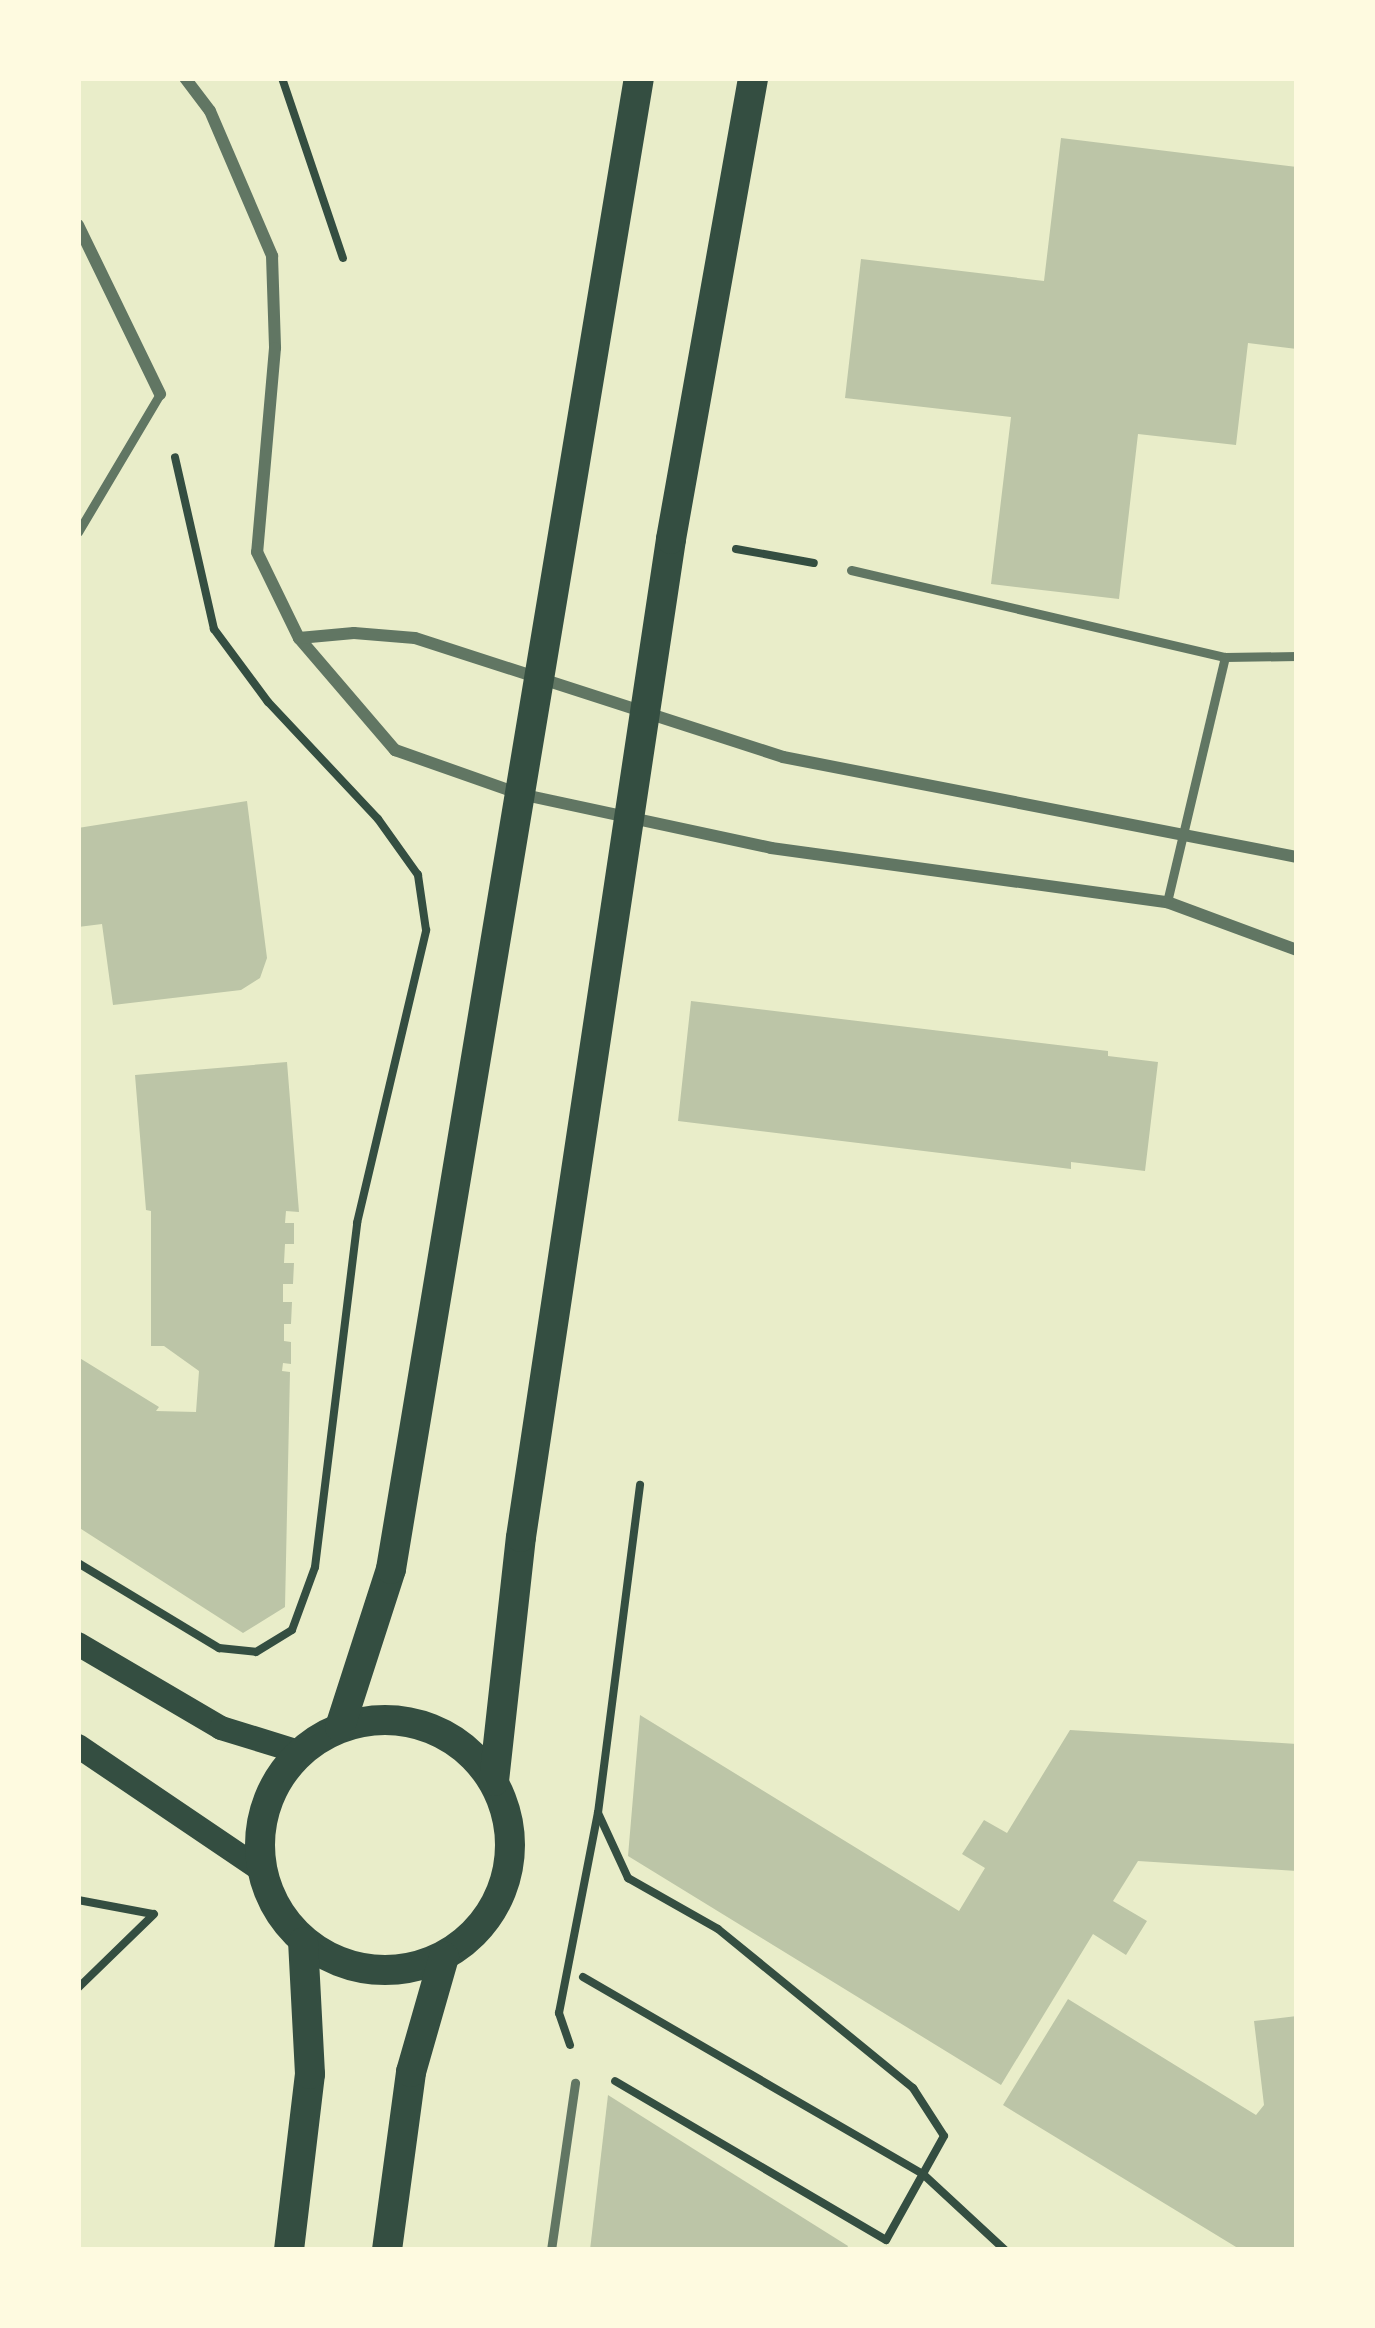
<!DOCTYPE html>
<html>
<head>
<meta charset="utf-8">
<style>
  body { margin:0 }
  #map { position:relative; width:1375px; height:2328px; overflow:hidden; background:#e9edc9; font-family:"Varela Round",sans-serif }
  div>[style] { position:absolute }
  .building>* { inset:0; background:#bcc5a7 }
  .path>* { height:8px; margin:-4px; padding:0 4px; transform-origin:4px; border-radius:4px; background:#344e41 }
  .service>* { height:9px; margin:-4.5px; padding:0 4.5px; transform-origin:4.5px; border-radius:4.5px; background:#617663 }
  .minor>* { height:12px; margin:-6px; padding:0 6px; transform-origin:6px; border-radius:6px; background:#617663 }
  .secondary>* { height:24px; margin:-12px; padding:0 12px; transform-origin:12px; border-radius:12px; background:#344e41 }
  .primary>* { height:30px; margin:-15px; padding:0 15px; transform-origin:15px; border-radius:15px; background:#344e41 }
  .primary>.ring { margin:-15px; padding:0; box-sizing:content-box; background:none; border:30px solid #344e41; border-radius:50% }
  span { translate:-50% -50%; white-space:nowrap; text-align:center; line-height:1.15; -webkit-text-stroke:12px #fefae0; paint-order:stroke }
  .frame { position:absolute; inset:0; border:81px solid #fefae0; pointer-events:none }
</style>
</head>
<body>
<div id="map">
  <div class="building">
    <i style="clip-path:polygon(1061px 138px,1297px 167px,1297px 349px,1248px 343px,1236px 445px,1138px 434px,1119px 599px,991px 584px,1011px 417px,845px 398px,861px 259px,1044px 281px)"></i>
    <i style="clip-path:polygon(247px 801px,267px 958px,260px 978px,241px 990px,113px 1005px,102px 924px,78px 927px,78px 828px)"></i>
    <i style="clip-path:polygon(691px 1001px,1108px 1051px,1108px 1056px,1158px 1062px,1145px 1171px,1071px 1162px,1071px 1169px,678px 1121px)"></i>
    <i style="clip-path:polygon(287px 1062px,299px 1212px,286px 1211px,285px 1223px,294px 1223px,294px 1244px,285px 1244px,284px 1263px,294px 1263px,293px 1284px,283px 1284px,283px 1302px,292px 1302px,291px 1324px,284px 1324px,284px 1341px,291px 1342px,291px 1364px,283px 1363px,282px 1371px,290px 1372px,285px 1607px,243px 1633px,78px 1527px,78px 1357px,159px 1407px,156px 1411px,196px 1412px,199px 1371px,164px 1346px,151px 1346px,151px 1211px,146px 1210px,135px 1075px)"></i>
    <i style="clip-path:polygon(640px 1715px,959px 1911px,985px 1868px,962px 1854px,984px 1820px,1007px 1833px,1070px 1730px,1297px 1744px,1297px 1871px,1138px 1861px,1113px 1901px,1147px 1921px,1126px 1955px,1093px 1934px,1001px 2085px,628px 1856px)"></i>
    <i style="clip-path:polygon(1068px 1999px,1256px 2115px,1264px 2105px,1254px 2021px,1297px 2016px,1297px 2250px,1241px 2250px,1003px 2105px)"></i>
    <i style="clip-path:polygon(608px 2095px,848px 2246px,846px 2250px,590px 2250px)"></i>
  </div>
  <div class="path">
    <i style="left:282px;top:78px;width:190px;rotate:71.3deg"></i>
    <i style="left:736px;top:549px;width:79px;rotate:10.2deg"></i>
    <i style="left:78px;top:1563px;width:165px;rotate:31.1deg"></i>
    <i style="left:219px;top:1648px;width:37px;rotate:6deg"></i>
    <i style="left:256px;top:1652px;width:42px;rotate:-31.4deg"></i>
    <i style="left:292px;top:1630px;width:67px;rotate:-69.9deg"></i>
    <i style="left:315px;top:1567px;width:347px;rotate:-83deg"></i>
    <i style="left:357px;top:1223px;width:301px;rotate:-76.7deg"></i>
    <i style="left:426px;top:930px;width:56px;rotate:-98.3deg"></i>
    <i style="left:418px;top:875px;width:69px;rotate:-125.5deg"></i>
    <i style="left:378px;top:819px;width:161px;rotate:-133.2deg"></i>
    <i style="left:268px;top:702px;width:91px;rotate:-126.5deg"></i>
    <i style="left:214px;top:629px;width:176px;rotate:-102.8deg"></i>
    <i style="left:598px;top:1813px;width:72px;rotate:65.2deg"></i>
    <i style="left:628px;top:1878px;width:103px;rotate:29.5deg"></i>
    <i style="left:718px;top:1929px;width:252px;rotate:39.2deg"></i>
    <i style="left:913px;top:2088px;width:57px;rotate:57.1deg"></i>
    <i style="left:944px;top:2136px;width:119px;rotate:119.1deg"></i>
    <i style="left:886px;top:2240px;width:314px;rotate:-149.6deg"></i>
    <i style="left:78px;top:1900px;width:76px;rotate:10.6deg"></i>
    <i style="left:583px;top:1977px;width:394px;rotate:30.1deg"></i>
    <i style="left:924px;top:2175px;width:110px;rotate:42.8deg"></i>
    <i style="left:78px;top:1988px;width:106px;rotate:-44.2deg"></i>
    <i style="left:570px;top:2045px;width:34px;rotate:-109deg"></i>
    <i style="left:559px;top:2013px;width:204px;rotate:-79deg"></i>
    <i style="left:598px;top:1813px;width:331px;rotate:-82.7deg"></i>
  </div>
  <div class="service">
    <i style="left:78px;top:532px;width:161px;rotate:-59.3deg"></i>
    <i style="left:851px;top:570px;width:384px;rotate:13.1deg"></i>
    <i style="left:1225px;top:657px;width:72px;rotate:-0.8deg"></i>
    <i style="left:1167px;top:902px;width:252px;rotate:-76.7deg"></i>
    <i style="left:551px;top:2250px;width:169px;rotate:-81.8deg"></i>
  </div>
  <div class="minor">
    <i style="left:185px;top:78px;width:41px;rotate:52.9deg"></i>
    <i style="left:210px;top:111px;width:158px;rotate:66.8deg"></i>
    <i style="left:272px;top:256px;width:92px;rotate:88.1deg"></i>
    <i style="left:275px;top:348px;width:205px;rotate:95deg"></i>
    <i style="left:257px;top:552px;width:96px;rotate:64deg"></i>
    <i style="left:299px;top:638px;width:148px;rotate:49.4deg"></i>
    <i style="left:395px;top:750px;width:133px;rotate:19.4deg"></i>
    <i style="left:520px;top:794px;width:257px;rotate:12.1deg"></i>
    <i style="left:771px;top:848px;width:400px;rotate:7.8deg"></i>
    <i style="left:1167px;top:902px;width:139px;rotate:20.3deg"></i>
    <i style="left:78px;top:225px;width:188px;rotate:64.1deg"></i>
    <i style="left:299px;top:638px;width:55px;rotate:-5.2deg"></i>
    <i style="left:354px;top:633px;width:61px;rotate:4.7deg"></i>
    <i style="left:415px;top:638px;width:387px;rotate:17.9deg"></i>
    <i style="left:783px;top:757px;width:524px;rotate:11.01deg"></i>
  </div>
  <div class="secondary">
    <i style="left:78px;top:1644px;width:166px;rotate:30.4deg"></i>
    <i style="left:221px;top:1728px;width:82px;rotate:17.1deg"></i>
    <i style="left:78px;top:1746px;width:221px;rotate:34.1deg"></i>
  </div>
  <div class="primary">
    <i class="ring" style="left:260px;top:1720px;width:220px;height:220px"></i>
    <i style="left:340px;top:1727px;width:166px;rotate:-72.1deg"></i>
    <i style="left:391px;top:1569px;width:1511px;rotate:-80.56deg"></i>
    <i style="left:494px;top:1781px;width:245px;rotate:-83.7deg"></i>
    <i style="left:521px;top:1537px;width:1009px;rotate:-81.45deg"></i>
    <i style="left:671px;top:539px;width:468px;rotate:-79.9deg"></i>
    <i style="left:289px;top:2250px;width:177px;rotate:-83.2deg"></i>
    <i style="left:310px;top:2074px;width:132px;rotate:-93deg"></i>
    <i style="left:387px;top:2250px;width:180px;rotate:-82.3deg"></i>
    <i style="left:411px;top:2072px;width:120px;rotate:-74deg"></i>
  </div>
  <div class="frame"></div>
</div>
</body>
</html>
